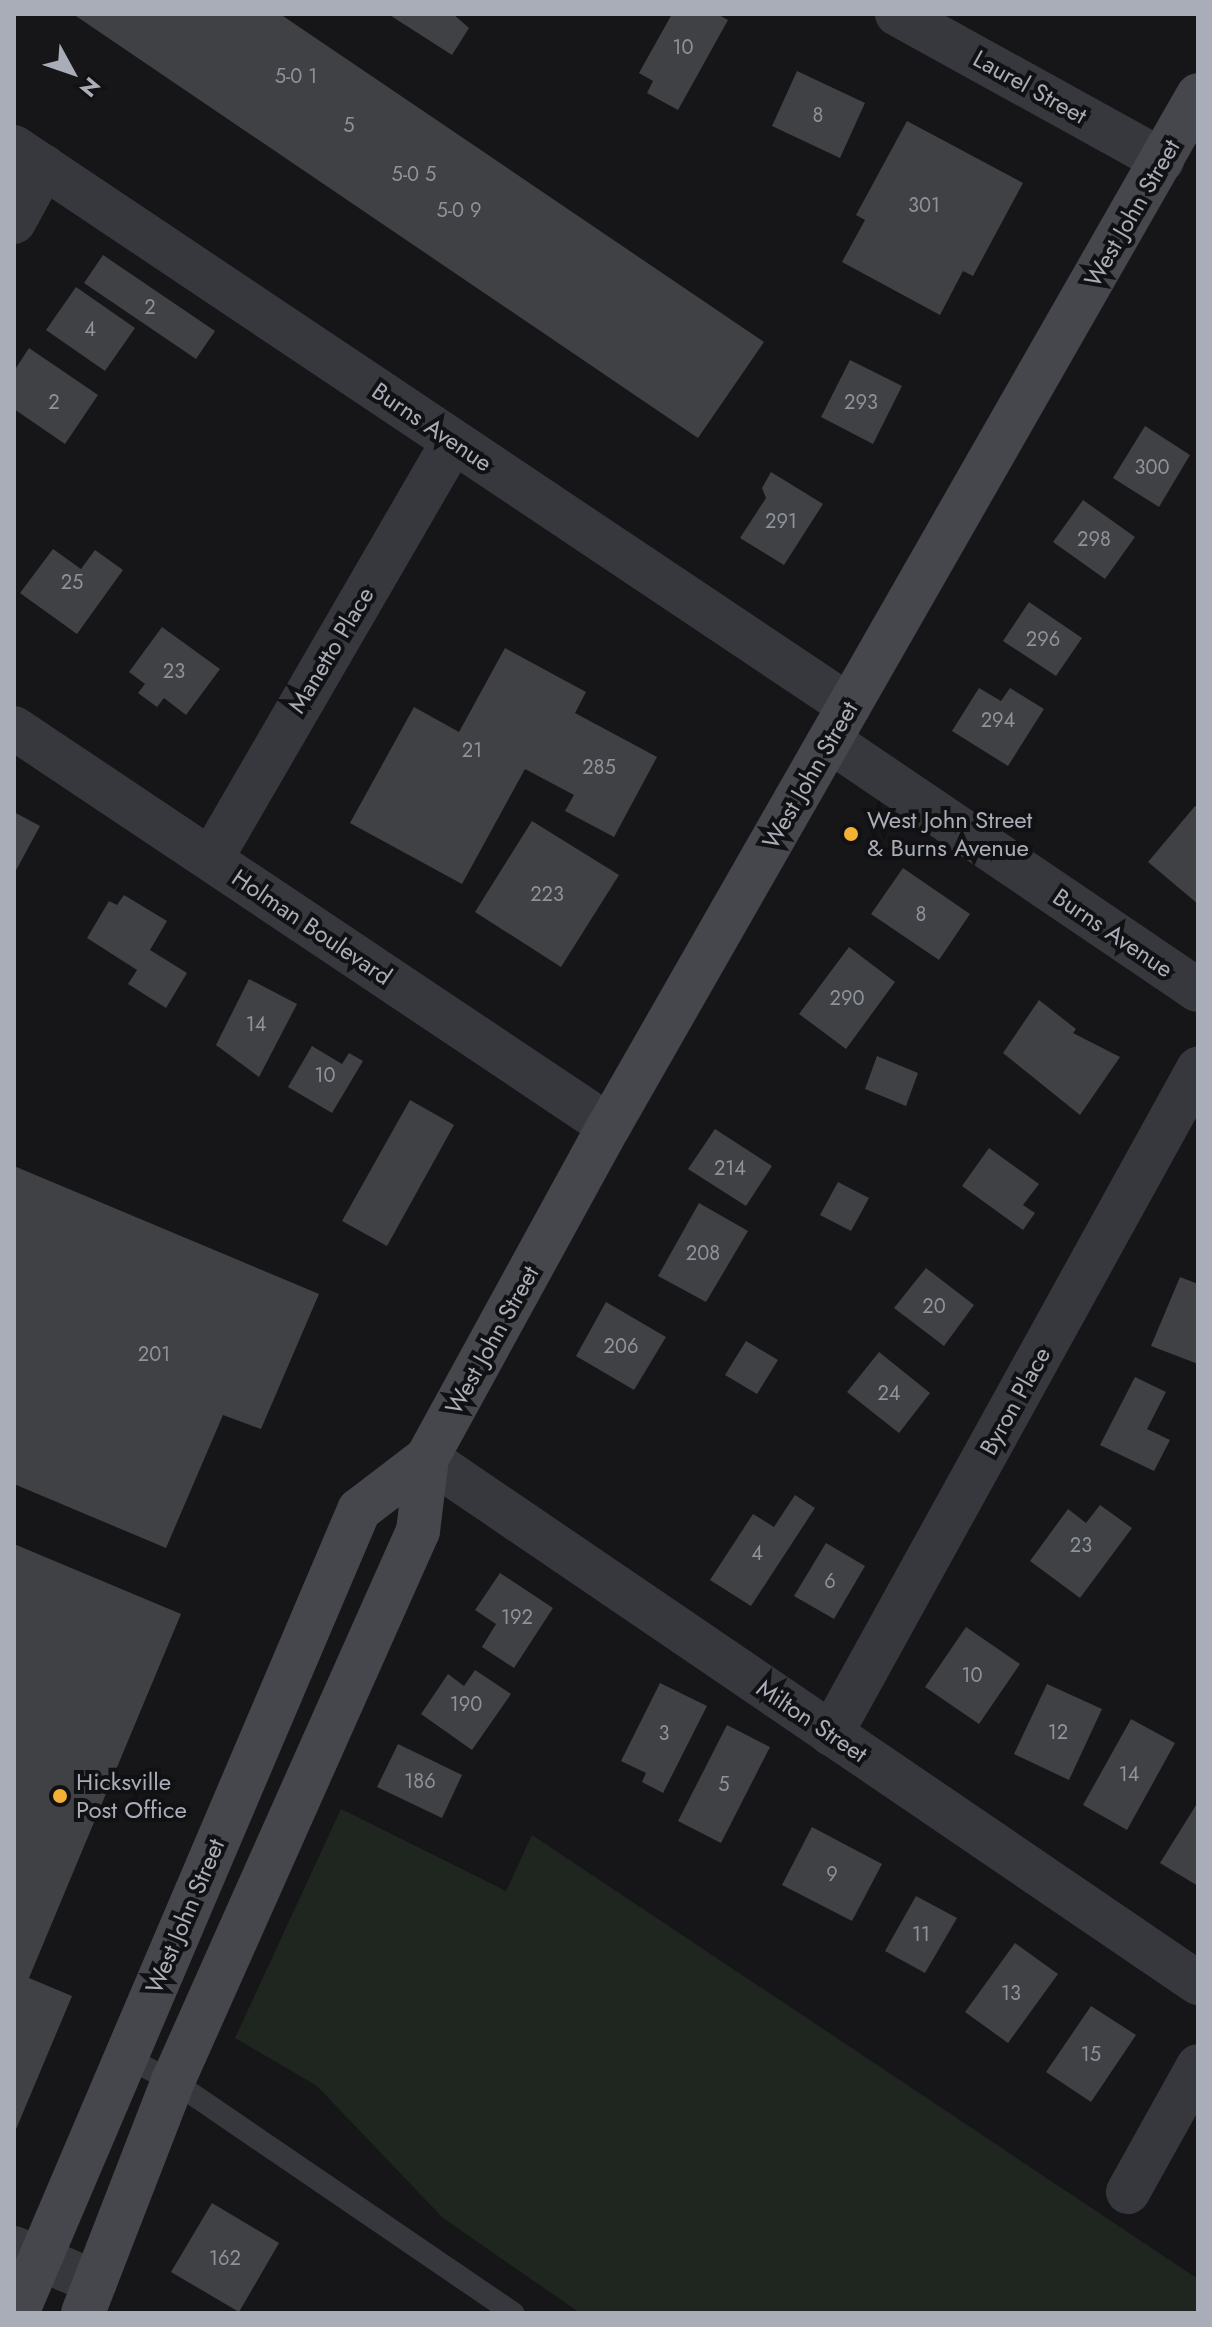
<!DOCTYPE html>
<html>
<head>
<meta charset="utf-8">
<style>
  body { margin:0 }
  #map { position:relative; width:1212px; height:2327px; overflow:hidden; background:#161618; font-family:Jost,sans-serif }
  div>[style] { position:absolute }
  .green>* { inset:0; background:#1e261f }
  .building>* { inset:0; background:#404145 }
  .lane>* { height:22px; margin:-11px; padding:0 11px; transform-origin:11px; border-radius:11px; background:#37383d }
  .street>* { height:44px; margin:-22px; padding:0 22px; transform-origin:22px; border-radius:22px; background:#37383d }
  .secondary>* { height:44px; margin:-22px; padding:0 22px; transform-origin:22px; border-radius:22px; background:#45474d }
  .dots>* { width:22px; height:22px; translate:-50% -50%; box-sizing:border-box; border:4px solid #111113; border-radius:50% }
  span { translate:-50% -50%; white-space:nowrap; text-align:center; line-height:1.15; -webkit-text-stroke:8px #111113; paint-order:stroke }
  .number-label { font-size:20px; color:#8e929b }
  .number-label span { -webkit-text-stroke-width:0 }
  .street-label { font-size:24px; color:#a8adb8 }
  .poi-label { font-size:24px; color:#a8adb8 }
  .left { translate:0 -50%; text-align:left }
  .frame { position:absolute; inset:0; border:16px solid #a8adb8; pointer-events:none }
  .north { position:absolute; left:32px; top:32px; width:80px; height:80px; -webkit-text-stroke:6px #111113; paint-order:stroke; rotate:130deg; font-size:22px; font-weight:700; line-height:32px; text-align:center; color:#a8adb8 }
  .north::after { content:''; display:block; margin:auto; width:28px; height:36px; background:#a8adb8; clip-path:polygon(50% 0,100% 100%,50% 72%,0 100%) }
</style>
</head>
<body>
<div id="map">
  <div class="green">
    <i style="clip-path:polygon(341px 1809px,506px 1891px,532px 1835px,1198px 2279px,1198px 2313px,580px 2313px,443px 2218px,317px 2086px,235px 2038px)"></i>
  </div>
  <div class="building">
    <i style="clip-path:polygon(73px 14px,280px 14px,764px 342px,698px 438px)"></i>
    <i style="clip-path:polygon(388px 14px,453px 14px,469px 28px,452px 55px)"></i>
    <i style="clip-path:polygon(672px 14px,717px 14px,728px 20px,678px 110px,647px 93px,653px 81px,639px 73px)"></i>
    <i style="clip-path:polygon(797px 71px,865px 103px,840px 158px,772px 126px)"></i>
    <i style="clip-path:polygon(907px 121px,1023px 183px,973px 276px,963px 271px,940px 315px,842px 262px,865px 220px,856px 215px)"></i>
    <i style="clip-path:polygon(103px 255px,215px 331px,196px 359px,84px 283px)"></i>
    <i style="clip-path:polygon(76px 287px,135px 328px,105px 371px,46px 330px)"></i>
    <i style="clip-path:polygon(29px 348px,98px 395px,65px 444px,14px 409px,14px 371px)"></i>
    <i style="clip-path:polygon(850px 360px,902px 386px,873px 444px,821px 417px)"></i>
    <i style="clip-path:polygon(1145px 426px,1190px 455px,1159px 507px,1113px 478px)"></i>
    <i style="clip-path:polygon(771px 472px,823px 504px,784px 565px,740px 538px,766px 498px,762px 488px)"></i>
    <i style="clip-path:polygon(1083px 500px,1135px 537px,1105px 579px,1053px 542px)"></i>
    <i style="clip-path:polygon(53px 549px,81px 569px,95px 550px,123px 570px,77px 634px,20px 593px)"></i>
    <i style="clip-path:polygon(1029px 602px,1082px 638px,1056px 676px,1003px 641px)"></i>
    <i style="clip-path:polygon(162px 627px,220px 669px,186px 715px,164px 698px,157px 707px,138px 693px,145px 684px,129px 672px)"></i>
    <i style="clip-path:polygon(505px 648px,586px 692px,575px 713px,657px 757px,614px 837px,565px 811px,574px 795px,525px 769px,462px 884px,350px 823px,414px 707px,459px 732px)"></i>
    <i style="clip-path:polygon(979px 688px,1001px 701px,1010px 688px,1044px 709px,1008px 766px,952px 731px)"></i>
    <i style="clip-path:polygon(1195px 806px,1198px 809px,1198px 904px,1148px 862px)"></i>
    <i style="clip-path:polygon(14px 812px,40px 826px,14px 874px)"></i>
    <i style="clip-path:polygon(532px 821px,619px 875px,561px 967px,475px 912px)"></i>
    <i style="clip-path:polygon(903px 868px,970px 914px,939px 960px,871px 914px)"></i>
    <i style="clip-path:polygon(124px 895px,167px 921px,150px 950px,187px 973px,166px 1008px,128px 984px,137px 970px,87px 938px,109px 901px,117px 905px)"></i>
    <i style="clip-path:polygon(849px 947px,895px 982px,846px 1049px,799px 1014px)"></i>
    <i style="clip-path:polygon(249px 979px,297px 1004px,259px 1077px,216px 1045px)"></i>
    <i style="clip-path:polygon(1039px 1000px,1076px 1029px,1073px 1033px,1120px 1057px,1080px 1115px,1003px 1053px)"></i>
    <i style="clip-path:polygon(312px 1046px,342px 1064px,349px 1053px,363px 1061px,332px 1113px,288px 1087px)"></i>
    <i style="clip-path:polygon(877px 1056px,918px 1073px,906px 1106px,865px 1089px)"></i>
    <i style="clip-path:polygon(410px 1100px,454px 1125px,387px 1246px,342px 1221px)"></i>
    <i style="clip-path:polygon(715px 1129px,772px 1166px,746px 1206px,688px 1169px)"></i>
    <i style="clip-path:polygon(989px 1148px,1039px 1184px,1023px 1205px,1035px 1213px,1023px 1230px,962px 1186px)"></i>
    <i style="clip-path:polygon(14px 1166px,319px 1294px,261px 1429px,223px 1415px,166px 1548px,14px 1484px)"></i>
    <i style="clip-path:polygon(838px 1182px,869px 1198px,851px 1231px,820px 1215px)"></i>
    <i style="clip-path:polygon(699px 1203px,748px 1231px,706px 1302px,658px 1276px)"></i>
    <i style="clip-path:polygon(926px 1268px,974px 1305px,944px 1346px,894px 1308px)"></i>
    <i style="clip-path:polygon(1180px 1277px,1198px 1284px,1198px 1364px,1151px 1346px)"></i>
    <i style="clip-path:polygon(606px 1302px,666px 1337px,634px 1390px,576px 1356px)"></i>
    <i style="clip-path:polygon(746px 1341px,778px 1360px,757px 1394px,725px 1375px)"></i>
    <i style="clip-path:polygon(879px 1352px,930px 1393px,899px 1433px,847px 1392px)"></i>
    <i style="clip-path:polygon(1135px 1377px,1166px 1392px,1147px 1429px,1170px 1440px,1154px 1471px,1100px 1445px)"></i>
    <i style="clip-path:polygon(795px 1495px,815px 1508px,751px 1606px,710px 1580px,753px 1514px,774px 1527px)"></i>
    <i style="clip-path:polygon(1100px 1505px,1132px 1528px,1080px 1598px,1030px 1561px,1068px 1509px,1086px 1523px)"></i>
    <i style="clip-path:polygon(826px 1543px,865px 1566px,834px 1619px,794px 1596px)"></i>
    <i style="clip-path:polygon(14px 1544px,181px 1614px,29px 1978px,72px 1996px,14px 2134px)"></i>
    <i style="clip-path:polygon(500px 1573px,553px 1608px,514px 1668px,482px 1647px,496px 1624px,475px 1610px)"></i>
    <i style="clip-path:polygon(966px 1627px,1020px 1664px,979px 1724px,925px 1687px)"></i>
    <i style="clip-path:polygon(475px 1670px,511px 1694px,472px 1750px,421px 1714px,448px 1674px,464px 1686px)"></i>
    <i style="clip-path:polygon(660px 1683px,707px 1706px,663px 1793px,642px 1782px,646px 1773px,621px 1761px)"></i>
    <i style="clip-path:polygon(1047px 1684px,1102px 1709px,1069px 1780px,1014px 1754px)"></i>
    <i style="clip-path:polygon(1131px 1719px,1175px 1743px,1127px 1830px,1083px 1805px)"></i>
    <i style="clip-path:polygon(727px 1725px,770px 1747px,721px 1843px,678px 1821px)"></i>
    <i style="clip-path:polygon(398px 1744px,462px 1775px,442px 1818px,377px 1787px)"></i>
    <i style="clip-path:polygon(1198px 1802px,1198px 1886px,1160px 1863px)"></i>
    <i style="clip-path:polygon(812px 1827px,882px 1864px,852px 1921px,782px 1885px)"></i>
    <i style="clip-path:polygon(916px 1896px,957px 1918px,925px 1973px,885px 1951px)"></i>
    <i style="clip-path:polygon(1015px 1943px,1058px 1974px,1008px 2043px,965px 2012px)"></i>
    <i style="clip-path:polygon(1091px 2006px,1136px 2035px,1091px 2102px,1046px 2072px)"></i>
    <i style="clip-path:polygon(212px 2203px,279px 2243px,239px 2312px,171px 2272px)"></i>
  </div>
  <div class="lane">
    <i style="left:125px;top:2057px;width:54px;rotate:26.6deg"></i>
    <i style="left:173px;top:2081px;width:412px;rotate:34.3deg"></i>
  </div>
  <div class="street">
    <i style="left:897px;top:14px;width:303px;rotate:28.9deg"></i>
    <i style="left:14px;top:147px;width:1005px;rotate:33.8deg"></i>
    <i style="left:14px;top:222px;width:63px;rotate:-61.4deg"></i>
    <i style="left:14px;top:728px;width:716px;rotate:33.78deg"></i>
    <i style="left:830px;top:741px;width:444px;rotate:34.1deg"></i>
    <i style="left:211px;top:859px;width:482px;rotate:-59.9deg"></i>
    <i style="left:427px;top:1458px;width:933px;rotate:34.25deg"></i>
    <i style="left:831px;top:1734px;width:760px;rotate:-61.11deg"></i>
    <i style="left:1128px;top:2192px;width:144px;rotate:-60.9deg"></i>
    <i style="left:14px;top:2248px;width:88px;rotate:22.8deg"></i>
  </div>
  <div class="secondary">
    <i style="left:17px;top:2313px;width:873px;rotate:-66.93deg"></i>
    <i style="left:359px;top:1510px;width:86px;rotate:-37.4deg"></i>
    <i style="left:83px;top:2313px;width:249px;rotate:-68.8deg"></i>
    <i style="left:173px;top:2081px;width:602px;rotate:-65.99deg"></i>
    <i style="left:418px;top:1531px;width:74px;rotate:-83deg"></i>
    <i style="left:427px;top:1458px;width:379px;rotate:-61.3deg"></i>
    <i style="left:609px;top:1126px;width:1187px;rotate:-60.26deg"></i>
  </div>
  <div class="dots">
    <i style="left:851px;top:834px;background:#f2b134"></i>
    <i style="left:60px;top:1796px;background:#f2b134"></i>
  </div>
  <div class="number-label">
    <span style="left:683px;top:47px">10</span>
    <span style="left:296px;top:76px">5-0 1</span>
    <span style="left:818px;top:115px">8</span>
    <span style="left:349px;top:125px">5</span>
    <span style="left:414px;top:174px">5-0 5</span>
    <span style="left:924px;top:205px">301</span>
    <span style="left:459px;top:210px">5-0 9</span>
    <span style="left:150px;top:307px">2</span>
    <span style="left:90px;top:329px">4</span>
    <span style="left:54px;top:402px">2</span>
    <span style="left:861px;top:402px">293</span>
    <span style="left:1152px;top:467px">300</span>
    <span style="left:781px;top:521px">291</span>
    <span style="left:1094px;top:539px">298</span>
    <span style="left:72px;top:582px">25</span>
    <span style="left:1043px;top:639px">296</span>
    <span style="left:174px;top:671px">23</span>
    <span style="left:998px;top:720px">294</span>
    <span style="left:472px;top:750px">21</span>
    <span style="left:599px;top:767px">285</span>
    <span style="left:547px;top:894px">223</span>
    <span style="left:921px;top:914px">8</span>
    <span style="left:847px;top:998px">290</span>
    <span style="left:256px;top:1024px">14</span>
    <span style="left:325px;top:1075px">10</span>
    <span style="left:730px;top:1168px">214</span>
    <span style="left:703px;top:1253px">208</span>
    <span style="left:934px;top:1306px">20</span>
    <span style="left:621px;top:1346px">206</span>
    <span style="left:154px;top:1354px">201</span>
    <span style="left:889px;top:1393px">24</span>
    <span style="left:1081px;top:1545px">23</span>
    <span style="left:757px;top:1553px">4</span>
    <span style="left:830px;top:1581px">6</span>
    <span style="left:517px;top:1617px">192</span>
    <span style="left:972px;top:1675px">10</span>
    <span style="left:466px;top:1704px">190</span>
    <span style="left:1058px;top:1732px">12</span>
    <span style="left:664px;top:1733px">3</span>
    <span style="left:1129px;top:1774px">14</span>
    <span style="left:420px;top:1781px">186</span>
    <span style="left:724px;top:1784px">5</span>
    <span style="left:832px;top:1874px">9</span>
    <span style="left:921px;top:1934px">11</span>
    <span style="left:1011px;top:1993px">13</span>
    <span style="left:1091px;top:2054px">15</span>
    <span style="left:225px;top:2258px">162</span>
  </div>
  <div class="street-label">
    <span style="left:1030px;top:87px;rotate:29deg">Laurel Street</span>
    <span style="left:1132px;top:213px;rotate:-60deg">West John Street</span>
    <span style="left:432px;top:427px;rotate:34deg">Burns Avenue</span>
    <span style="left:331px;top:650px;rotate:-59deg">Manetto Place</span>
    <span style="left:810px;top:775px;rotate:-60deg">West John Street</span>
    <span style="left:312px;top:927px;rotate:34deg">Holman Boulevard</span>
    <span style="left:1113px;top:933px;rotate:34deg">Burns Avenue</span>
    <span style="left:492px;top:1340px;rotate:-61deg">West John Street</span>
    <span style="left:1015px;top:1401px;rotate:-61deg">Byron Place</span>
    <span style="left:812px;top:1721px;rotate:34deg">Milton Street</span>
    <span style="left:185px;top:1916px;rotate:-67deg">West John Street</span>
  </div>
  <div class="poi-label">
    <span class="left" style="left:867px;top:834px">West John Street<br>&amp; Burns Avenue</span>
    <span class="left" style="left:76px;top:1796px">Hicksville<br>Post Office</span>
  </div>
  <div class="frame"></div>
  <div class="north">N</div>
</div>
</body>
</html>
